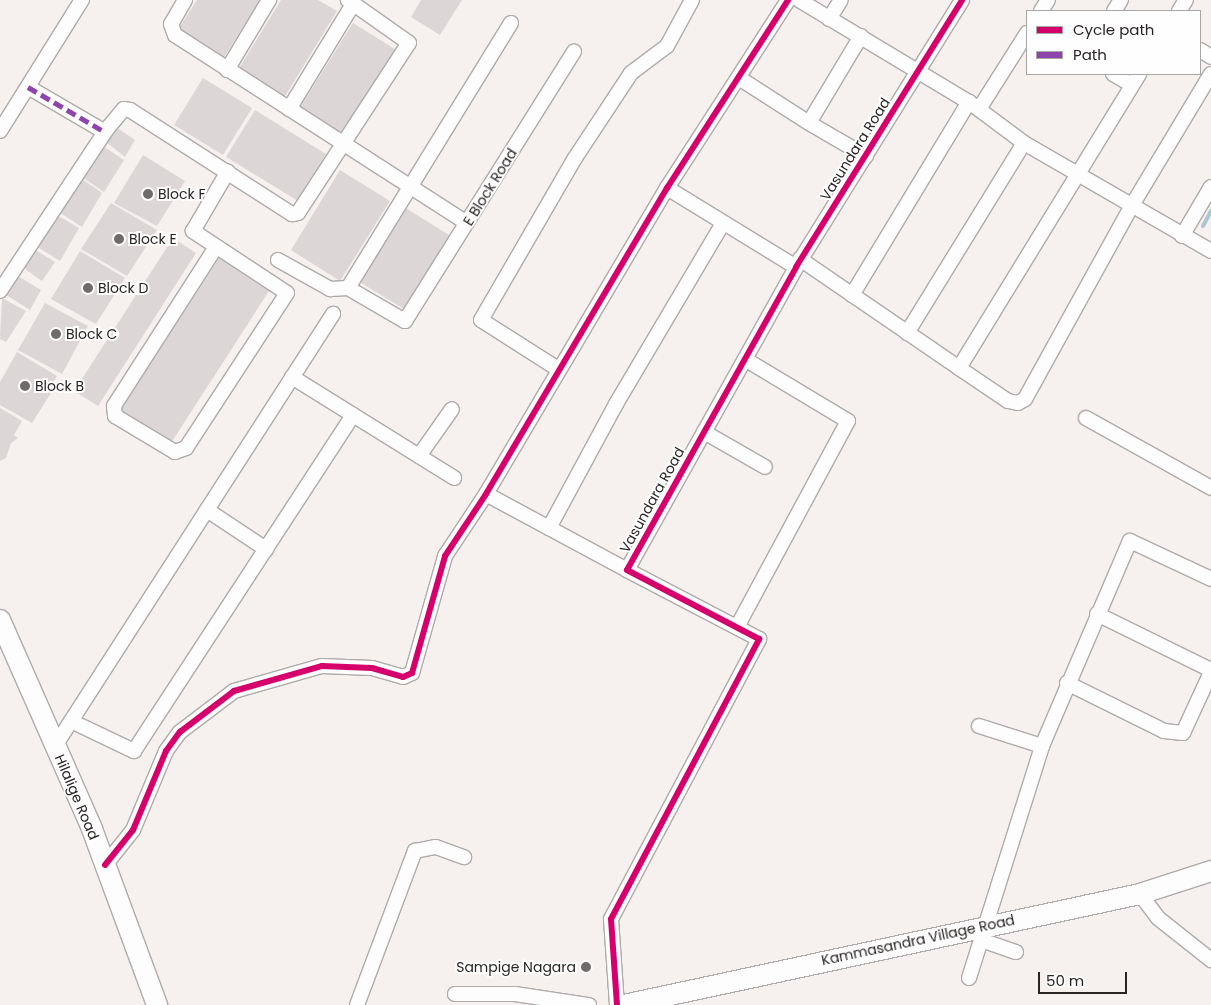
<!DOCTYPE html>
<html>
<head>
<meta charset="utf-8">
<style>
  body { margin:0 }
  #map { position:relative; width:1211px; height:1005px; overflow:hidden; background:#f6f0ef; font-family:Poppins,sans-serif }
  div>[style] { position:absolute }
  .stream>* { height:4px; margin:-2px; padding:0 2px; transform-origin:2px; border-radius:2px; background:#a6c9d6 }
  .building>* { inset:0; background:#dcd7d6 }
  .roads { filter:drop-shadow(1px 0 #afabaa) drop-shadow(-1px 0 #afabaa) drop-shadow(0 1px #afabaa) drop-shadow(0 -1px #afabaa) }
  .street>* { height:14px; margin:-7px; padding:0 7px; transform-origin:7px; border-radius:7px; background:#fefdfd }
  .secondary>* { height:20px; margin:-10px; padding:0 10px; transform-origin:10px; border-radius:10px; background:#fefdfd }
  .quiet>* { height:5px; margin-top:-2.5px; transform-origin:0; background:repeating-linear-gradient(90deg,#8e44ad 0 10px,transparent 0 15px) }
  .cycleway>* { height:6px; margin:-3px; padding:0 3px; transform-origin:3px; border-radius:3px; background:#d6006c }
  .dots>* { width:14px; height:14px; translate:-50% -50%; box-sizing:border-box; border:2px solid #fefefe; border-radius:50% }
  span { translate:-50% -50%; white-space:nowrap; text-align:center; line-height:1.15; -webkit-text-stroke:4px #fefefe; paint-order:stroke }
  .street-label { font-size:14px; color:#282423 }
  .poi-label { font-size:14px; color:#282423 }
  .left { translate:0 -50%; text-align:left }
  .right { translate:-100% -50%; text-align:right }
  .legend { position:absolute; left:1026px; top:10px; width:175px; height:65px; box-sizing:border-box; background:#fefefe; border:1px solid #a8a7a6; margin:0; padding:6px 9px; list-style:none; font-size:15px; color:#282423 }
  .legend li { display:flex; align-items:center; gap:10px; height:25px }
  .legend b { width:25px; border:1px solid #a8a7a6 }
  .scale { position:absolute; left:1038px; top:972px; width:89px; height:22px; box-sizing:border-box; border:2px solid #282423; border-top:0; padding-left:6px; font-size:15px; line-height:18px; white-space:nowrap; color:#282423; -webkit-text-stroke:4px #fefefe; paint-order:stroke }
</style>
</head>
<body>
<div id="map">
  <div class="stream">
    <i style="left:1203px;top:226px;width:17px;rotate:-62deg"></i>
  </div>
  <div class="building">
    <i style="clip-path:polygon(197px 0,260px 0,223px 59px,177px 31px)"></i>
    <i style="clip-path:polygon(281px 0,318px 0,337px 11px,284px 98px,238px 70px)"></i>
    <i style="clip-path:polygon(421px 0,462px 0,440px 35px,411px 17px)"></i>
    <i style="clip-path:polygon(353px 23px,398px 51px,345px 137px,299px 109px)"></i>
    <i style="clip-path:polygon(203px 78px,252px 108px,223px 155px,174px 125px)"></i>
    <i style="clip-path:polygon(255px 110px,326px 154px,298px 201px,226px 157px)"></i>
    <i style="clip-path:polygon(116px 127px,135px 140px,125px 157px,106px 142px)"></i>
    <i style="clip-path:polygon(103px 146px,124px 160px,104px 192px,79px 175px)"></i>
    <i style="clip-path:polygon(143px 155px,185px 181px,157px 226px,114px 203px)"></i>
    <i style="clip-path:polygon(340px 170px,390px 201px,340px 281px,291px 250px)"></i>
    <i style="clip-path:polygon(78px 176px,102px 193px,82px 227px,57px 211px)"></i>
    <i style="clip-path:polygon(111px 203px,157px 230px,127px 276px,81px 249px)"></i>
    <i style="clip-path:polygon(404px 207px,449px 235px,404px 309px,358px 281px)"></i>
    <i style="clip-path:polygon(55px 214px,79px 228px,60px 261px,36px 246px)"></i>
    <i style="clip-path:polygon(173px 238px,196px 253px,98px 406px,74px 391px)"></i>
    <i style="clip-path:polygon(32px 248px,55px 262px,42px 281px,25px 269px)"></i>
    <i style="clip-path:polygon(80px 251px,125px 278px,96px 324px,51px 299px)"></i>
    <i style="clip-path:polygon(219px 258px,269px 291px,171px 443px,120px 411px)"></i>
    <i style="clip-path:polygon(16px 275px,41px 290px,30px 310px,3px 293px)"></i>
    <i style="clip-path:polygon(2px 298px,26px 311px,6px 342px,0 339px)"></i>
    <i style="clip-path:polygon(45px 303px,88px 326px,62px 374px,18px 350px)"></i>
    <i style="clip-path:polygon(17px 352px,57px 376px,48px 390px,51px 393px,32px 423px,0 405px,0 382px)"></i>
    <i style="clip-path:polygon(0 408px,22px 421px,14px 435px,18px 438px,11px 443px,6px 458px,0 461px)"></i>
  </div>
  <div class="roads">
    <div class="street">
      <i style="left:185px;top:0;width:28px;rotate:120deg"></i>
      <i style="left:171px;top:24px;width:12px;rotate:70deg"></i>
      <i style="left:175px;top:35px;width:347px;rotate:32.8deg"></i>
      <i style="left:799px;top:0;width:198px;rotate:31deg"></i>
      <i style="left:969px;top:102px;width:69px;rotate:36.7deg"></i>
      <i style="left:1024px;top:143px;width:216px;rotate:30deg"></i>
      <i style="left:1041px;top:11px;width:13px;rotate:-58deg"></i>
      <i style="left:1114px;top:11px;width:13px;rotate:-58deg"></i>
      <i style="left:1179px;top:11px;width:13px;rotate:-58deg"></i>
      <i style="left:829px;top:19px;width:22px;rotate:-58deg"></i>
      <i style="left:511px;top:23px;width:311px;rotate:121.6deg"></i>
      <i style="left:348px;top:288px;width:66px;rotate:30.1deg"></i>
      <i style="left:405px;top:321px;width:318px;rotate:-57.9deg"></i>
      <i style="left:861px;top:36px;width:101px;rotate:120.9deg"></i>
      <i style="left:809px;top:123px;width:66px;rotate:30.1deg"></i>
      <i style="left:1200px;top:50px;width:13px;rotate:32deg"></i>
      <i style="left:227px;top:70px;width:82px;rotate:-59deg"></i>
      <i style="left:1113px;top:74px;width:22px;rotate:30deg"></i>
      <i style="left:739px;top:78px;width:83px;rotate:32.7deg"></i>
      <i style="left:28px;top:87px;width:89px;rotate:30.3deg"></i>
      <i style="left:289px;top:109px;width:123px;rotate:-58.6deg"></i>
      <i style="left:979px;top:109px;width:90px;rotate:-57.7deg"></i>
      <i style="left:0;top:131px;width:155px;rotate:-58deg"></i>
      <i style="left:667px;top:188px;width:151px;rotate:31.5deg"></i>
      <i style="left:1182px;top:236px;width:57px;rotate:-59.4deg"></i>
      <i style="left:216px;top:247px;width:189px;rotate:122.7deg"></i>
      <i style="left:114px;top:406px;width:10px;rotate:84deg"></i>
      <i style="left:115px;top:416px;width:70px;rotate:31deg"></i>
      <i style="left:175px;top:452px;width:12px;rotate:-20deg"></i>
      <i style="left:186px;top:448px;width:185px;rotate:-56.9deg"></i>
      <i style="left:287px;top:293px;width:113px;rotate:-146.6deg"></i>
      <i style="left:193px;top:231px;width:69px;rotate:-59.7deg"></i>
      <i style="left:800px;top:259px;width:193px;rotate:34.4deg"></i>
      <i style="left:959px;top:368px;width:345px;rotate:-58.5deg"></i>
      <i style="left:278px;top:260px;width:60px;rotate:29.1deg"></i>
      <i style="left:330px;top:289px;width:18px;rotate:-3deg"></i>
      <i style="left:0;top:291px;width:194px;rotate:-56.6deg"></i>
      <i style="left:107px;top:129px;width:26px;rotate:-50deg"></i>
      <i style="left:124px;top:109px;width:6px;rotate:9deg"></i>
      <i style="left:130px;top:110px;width:193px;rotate:32.7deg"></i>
      <i style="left:292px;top:214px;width:6px;rotate:-9deg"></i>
      <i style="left:298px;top:213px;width:203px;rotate:-56.9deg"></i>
      <i style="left:409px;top:43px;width:75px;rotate:-144.8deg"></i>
      <i style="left:852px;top:295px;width:226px;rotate:-58.8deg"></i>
      <i style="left:907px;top:333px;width:223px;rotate:-58.4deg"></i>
      <i style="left:959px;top:368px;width:59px;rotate:34deg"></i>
      <i style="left:1008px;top:401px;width:10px;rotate:11deg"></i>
      <i style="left:1018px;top:403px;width:8px;rotate:-30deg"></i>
      <i style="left:1025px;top:399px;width:219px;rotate:-61.1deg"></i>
      <i style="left:1131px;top:207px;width:155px;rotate:-59deg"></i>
      <i style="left:558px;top:369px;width:91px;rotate:-147.5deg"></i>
      <i style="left:481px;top:320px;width:187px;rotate:-59.9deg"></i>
      <i style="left:575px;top:158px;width:102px;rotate:-56.6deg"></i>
      <i style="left:631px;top:73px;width:45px;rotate:-36.9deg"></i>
      <i style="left:667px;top:46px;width:52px;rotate:-61.5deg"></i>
      <i style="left:292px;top:377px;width:191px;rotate:31.9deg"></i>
      <i style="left:1086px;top:418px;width:143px;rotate:29.2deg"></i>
      <i style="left:704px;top:432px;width:70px;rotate:29.8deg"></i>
      <i style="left:419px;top:456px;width:57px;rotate:-54.9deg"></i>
      <i style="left:486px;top:494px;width:160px;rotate:28.3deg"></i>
      <i style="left:207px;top:510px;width:71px;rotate:33.5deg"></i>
      <i style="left:549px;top:528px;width:141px;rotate:-61.6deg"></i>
      <i style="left:616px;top:404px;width:210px;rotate:-59.4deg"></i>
      <i style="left:1097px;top:614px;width:127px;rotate:26.2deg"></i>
      <i style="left:737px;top:627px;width:234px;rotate:-61.7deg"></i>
      <i style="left:848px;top:421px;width:120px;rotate:-149deg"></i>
      <i style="left:1067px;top:683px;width:108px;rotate:26.3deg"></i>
      <i style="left:1164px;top:731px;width:19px;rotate:6deg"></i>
      <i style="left:1183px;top:733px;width:67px;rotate:-65.3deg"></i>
      <i style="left:71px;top:721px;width:70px;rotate:25.5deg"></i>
      <i style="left:134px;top:751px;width:401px;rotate:-56.9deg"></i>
      <i style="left:979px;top:726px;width:66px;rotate:17.6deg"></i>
      <i style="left:55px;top:746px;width:514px;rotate:-57.24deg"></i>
      <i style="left:105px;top:865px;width:45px;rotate:-51.3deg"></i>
      <i style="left:133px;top:830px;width:86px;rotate:-67.3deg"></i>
      <i style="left:166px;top:751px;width:24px;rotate:-54deg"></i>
      <i style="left:180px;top:732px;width:68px;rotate:-37.2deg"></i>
      <i style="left:234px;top:691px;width:91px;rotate:-15.9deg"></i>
      <i style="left:322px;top:666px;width:50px;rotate:2.3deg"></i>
      <i style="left:372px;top:668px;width:32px;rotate:16deg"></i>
      <i style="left:403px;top:677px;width:10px;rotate:-24deg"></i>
      <i style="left:412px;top:673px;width:122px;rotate:-74.2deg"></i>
      <i style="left:445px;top:556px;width:74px;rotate:-56.5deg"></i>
      <i style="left:486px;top:494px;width:356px;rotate:-59.4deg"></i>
      <i style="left:667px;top:188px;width:224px;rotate:-57.2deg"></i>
      <i style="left:1140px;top:894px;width:30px;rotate:53deg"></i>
      <i style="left:1158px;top:918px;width:68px;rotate:38.4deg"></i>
      <i style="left:981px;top:940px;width:37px;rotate:19deg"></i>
      <i style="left:969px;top:978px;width:243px;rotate:-72.5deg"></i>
      <i style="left:1042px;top:746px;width:223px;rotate:-66.8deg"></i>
      <i style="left:1130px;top:541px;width:89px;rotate:25.1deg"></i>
      <i style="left:455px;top:994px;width:60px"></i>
      <i style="left:515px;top:994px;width:75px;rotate:8.5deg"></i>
      <i style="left:357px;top:1005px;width:165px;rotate:-69.4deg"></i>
      <i style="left:415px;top:851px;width:21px;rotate:-11deg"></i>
      <i style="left:436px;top:847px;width:30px;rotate:20deg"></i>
      <i style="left:617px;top:1005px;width:86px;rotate:-94deg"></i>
      <i style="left:611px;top:919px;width:317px;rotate:-62.1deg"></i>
      <i style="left:759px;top:639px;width:149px;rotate:-152.4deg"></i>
      <i style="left:627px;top:570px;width:347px;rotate:-60.8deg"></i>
      <i style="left:796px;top:267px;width:314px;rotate:-58.1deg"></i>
    </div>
    <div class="secondary">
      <i style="left:0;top:620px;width:228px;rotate:66.2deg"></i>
      <i style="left:92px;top:829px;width:188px;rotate:69.7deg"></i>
      <i style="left:624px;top:1005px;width:528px;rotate:-12.14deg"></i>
      <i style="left:1140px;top:894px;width:75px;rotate:-17.9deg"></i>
    </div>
  </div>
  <div class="quiet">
    <i style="left:28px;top:87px;width:89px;rotate:30.3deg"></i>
  </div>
  <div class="cycleway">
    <i style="left:105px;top:865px;width:45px;rotate:-51.3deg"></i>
    <i style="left:133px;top:830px;width:86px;rotate:-67.3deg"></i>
    <i style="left:166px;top:751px;width:24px;rotate:-54deg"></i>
    <i style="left:180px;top:732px;width:68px;rotate:-37.2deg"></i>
    <i style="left:234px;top:691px;width:91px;rotate:-15.9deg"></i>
    <i style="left:322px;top:666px;width:50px;rotate:2.3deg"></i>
    <i style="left:372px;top:668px;width:32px;rotate:16deg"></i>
    <i style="left:403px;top:677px;width:10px;rotate:-24deg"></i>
    <i style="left:412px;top:673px;width:122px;rotate:-74.2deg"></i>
    <i style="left:445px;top:556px;width:74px;rotate:-56.5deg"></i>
    <i style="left:486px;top:494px;width:356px;rotate:-59.4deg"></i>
    <i style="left:667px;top:188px;width:224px;rotate:-57.2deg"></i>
    <i style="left:617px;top:1005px;width:86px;rotate:-94deg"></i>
    <i style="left:611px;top:919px;width:317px;rotate:-62.1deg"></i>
    <i style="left:759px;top:639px;width:149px;rotate:-152.4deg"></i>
    <i style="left:627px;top:570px;width:347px;rotate:-60.8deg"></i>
    <i style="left:796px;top:267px;width:314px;rotate:-58.1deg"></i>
  </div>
  <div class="dots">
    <i style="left:148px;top:194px;background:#706b6a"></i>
    <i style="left:119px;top:239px;background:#706b6a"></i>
    <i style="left:88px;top:288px;background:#706b6a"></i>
    <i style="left:56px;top:334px;background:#706b6a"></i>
    <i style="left:25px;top:386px;background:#706b6a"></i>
    <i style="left:586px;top:967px;background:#706b6a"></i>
  </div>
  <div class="street-label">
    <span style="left:855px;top:149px;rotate:-58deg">Vasundara Road</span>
    <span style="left:490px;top:187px;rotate:-58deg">E Block Road</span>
    <span style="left:652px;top:500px;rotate:-61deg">Vasundara Road</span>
    <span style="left:77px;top:797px;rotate:67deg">Hilalige Road</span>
    <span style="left:918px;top:940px;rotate:-12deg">Kammasandra Village Road</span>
  </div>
  <div class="poi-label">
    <span class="left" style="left:158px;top:194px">Block F</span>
    <span class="left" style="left:129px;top:239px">Block E</span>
    <span class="left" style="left:98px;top:288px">Block D</span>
    <span class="left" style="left:66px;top:334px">Block C</span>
    <span class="left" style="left:35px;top:386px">Block B</span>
    <span class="right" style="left:576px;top:967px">Sampige Nagara</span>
  </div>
  <ul class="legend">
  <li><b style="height:6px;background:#d6006c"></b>Cycle path</li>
  <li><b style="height:6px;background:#8e44ad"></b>Path</li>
  </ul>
  <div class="scale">50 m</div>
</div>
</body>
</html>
